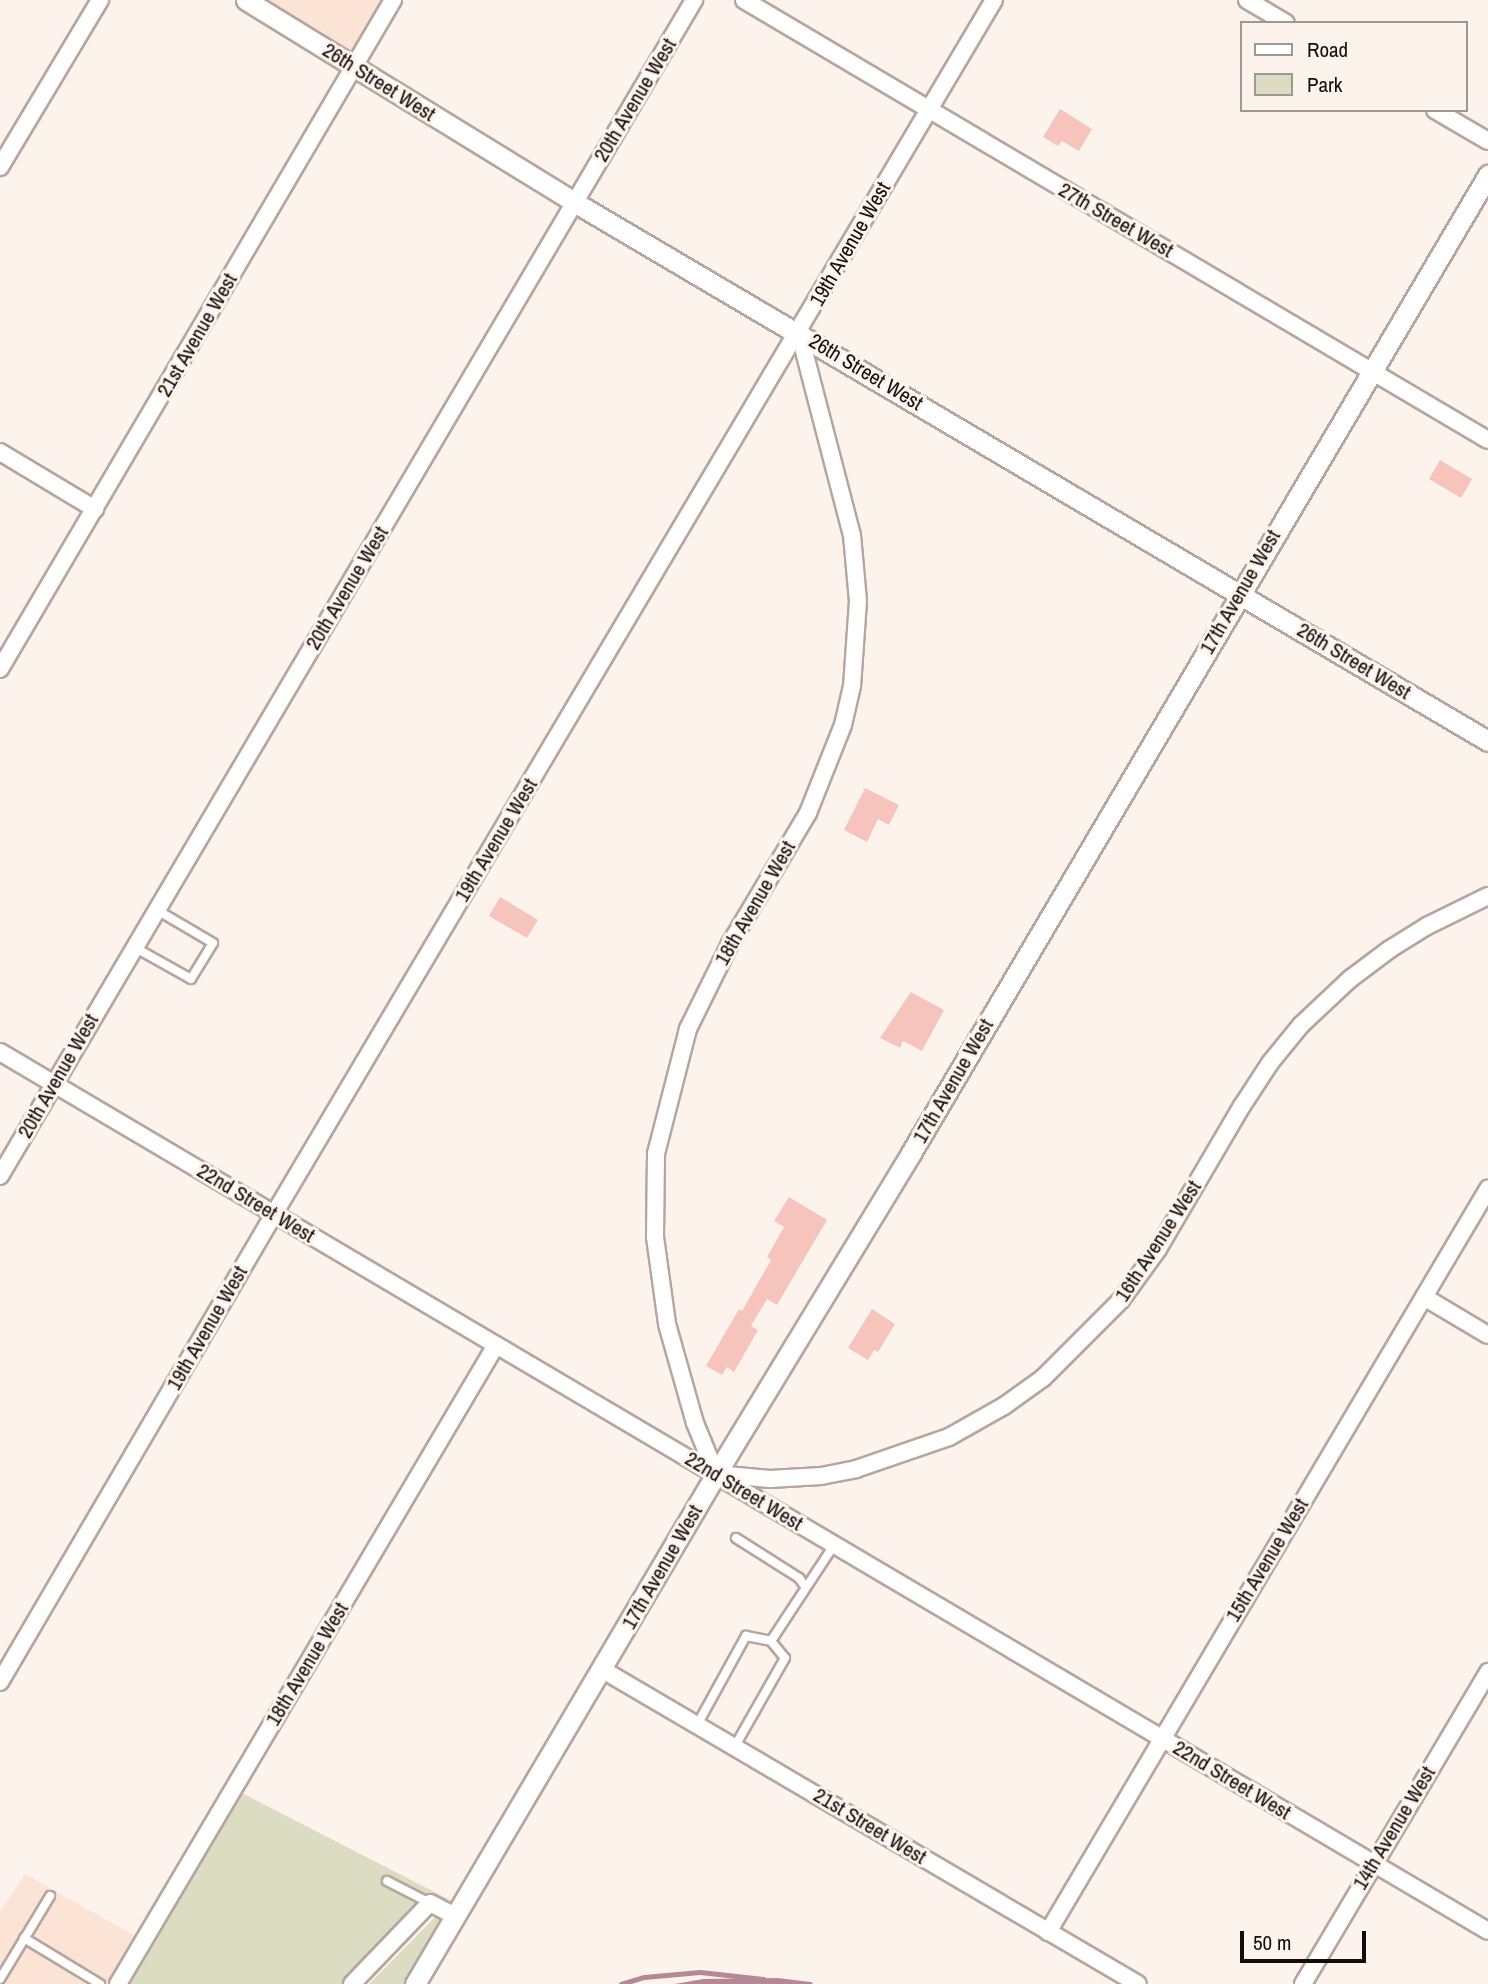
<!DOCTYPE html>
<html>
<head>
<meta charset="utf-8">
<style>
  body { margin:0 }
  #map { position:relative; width:1488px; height:1984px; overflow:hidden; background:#fdf3ed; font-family:"Archivo Narrow",sans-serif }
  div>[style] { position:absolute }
  .built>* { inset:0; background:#fbe4d5 }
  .green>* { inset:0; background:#dcdcc2 }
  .water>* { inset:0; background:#b68895 }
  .stream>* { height:5px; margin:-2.5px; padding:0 2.5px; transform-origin:2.5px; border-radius:2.5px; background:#b68895 }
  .building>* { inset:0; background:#f6c4bd }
  .roads { filter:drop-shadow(2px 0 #b6a69d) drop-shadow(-2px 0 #b6a69d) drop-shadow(0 2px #b6a69d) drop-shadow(0 -2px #b6a69d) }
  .service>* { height:8px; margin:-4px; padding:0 4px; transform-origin:4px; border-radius:4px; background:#fff }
  .minor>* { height:16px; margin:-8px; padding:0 8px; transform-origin:8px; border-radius:8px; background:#fff }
  .tertiary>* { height:19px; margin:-9.5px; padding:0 9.5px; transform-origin:9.5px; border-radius:9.5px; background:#fff }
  span { translate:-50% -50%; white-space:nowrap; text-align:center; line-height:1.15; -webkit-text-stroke:6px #fdf3ed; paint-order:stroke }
  .street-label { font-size:21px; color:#130d0a }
  .legend { position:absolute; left:1240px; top:21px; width:228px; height:91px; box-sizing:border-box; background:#fdf3ed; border:2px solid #9f9792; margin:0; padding:9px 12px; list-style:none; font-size:21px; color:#130d0a }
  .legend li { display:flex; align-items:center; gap:14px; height:35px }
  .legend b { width:35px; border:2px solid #9f9792 }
  .scale { position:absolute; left:1240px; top:1931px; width:126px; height:32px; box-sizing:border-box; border:4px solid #130d0a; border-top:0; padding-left:9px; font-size:21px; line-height:24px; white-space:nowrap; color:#130d0a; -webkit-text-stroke:5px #fdf3ed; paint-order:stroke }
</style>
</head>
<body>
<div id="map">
  <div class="built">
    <i style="clip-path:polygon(263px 0,382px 0,349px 54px)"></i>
    <i style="clip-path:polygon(25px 1874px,135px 1936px,107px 1984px,0 1984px,0 1912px)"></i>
  </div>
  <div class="green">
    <i style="clip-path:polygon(242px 1793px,452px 1901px,435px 1896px,425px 1898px,342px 1984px,130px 1984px)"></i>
    <i style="clip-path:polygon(436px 1916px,442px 1918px,404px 1984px,369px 1984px)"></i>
  </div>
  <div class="water">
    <i style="clip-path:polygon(775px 1978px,789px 1984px,675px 1984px,703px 1979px)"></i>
  </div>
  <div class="stream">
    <i style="left:777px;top:1980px;width:33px;rotate:7deg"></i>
    <i style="left:621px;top:1984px;width:24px;rotate:-17deg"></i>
    <i style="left:644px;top:1977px;width:56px;rotate:-5.1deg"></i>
    <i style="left:700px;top:1972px;width:64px;rotate:6.2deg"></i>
  </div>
  <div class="building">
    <i style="clip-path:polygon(1060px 109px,1092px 129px,1079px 151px,1062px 141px,1058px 146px,1043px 137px)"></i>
    <i style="clip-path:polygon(1440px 460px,1472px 479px,1461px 498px,1429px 479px)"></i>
    <i style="clip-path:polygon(865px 788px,899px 805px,889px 825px,878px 819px,867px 842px,844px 830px)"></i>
    <i style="clip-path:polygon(500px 897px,538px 920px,527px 938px,489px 916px)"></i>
    <i style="clip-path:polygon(911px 992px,944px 1010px,922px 1051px,903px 1041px,900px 1048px,880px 1038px)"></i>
    <i style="clip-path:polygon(789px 1197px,827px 1220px,777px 1305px,767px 1299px,751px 1326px,758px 1330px,734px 1372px,727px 1367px,722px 1375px,706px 1366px,739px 1309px,742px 1311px,771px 1260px,767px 1257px,784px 1227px,774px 1221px)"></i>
    <i style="clip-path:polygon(872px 1309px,895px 1324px,878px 1352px,874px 1350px,868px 1360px,848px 1348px)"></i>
  </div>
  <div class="roads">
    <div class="service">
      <i style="left:134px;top:947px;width:65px;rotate:29.3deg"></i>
      <i style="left:191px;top:979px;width:42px;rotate:-58.6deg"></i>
      <i style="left:213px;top:943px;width:65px;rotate:-149.5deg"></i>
      <i style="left:736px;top:1538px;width:75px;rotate:32.4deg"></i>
      <i style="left:799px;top:1578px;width:10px;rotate:53deg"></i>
      <i style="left:771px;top:1641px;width:115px;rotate:-56.7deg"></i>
      <i style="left:697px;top:1725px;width:102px;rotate:-61.2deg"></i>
      <i style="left:746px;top:1636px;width:25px;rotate:11deg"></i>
      <i style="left:771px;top:1641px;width:22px;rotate:51deg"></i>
      <i style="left:785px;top:1658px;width:101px;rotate:119.6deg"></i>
      <i style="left:387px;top:1881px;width:48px;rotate:27.1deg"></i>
      <i style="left:24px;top:1938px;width:89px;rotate:31.2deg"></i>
      <i style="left:0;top:1979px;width:97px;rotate:-58.9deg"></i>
    </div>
    <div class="minor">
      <i style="left:744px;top:0;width:864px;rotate:30.6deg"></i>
      <i style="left:1247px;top:0;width:45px;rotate:30.5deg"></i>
      <i style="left:1435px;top:110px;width:61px;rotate:30.3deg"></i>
      <i style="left:0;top:167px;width:195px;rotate:-59.1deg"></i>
      <i style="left:799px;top:332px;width:210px;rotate:75.4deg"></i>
      <i style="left:852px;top:535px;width:66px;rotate:84.8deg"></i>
      <i style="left:858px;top:601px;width:85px;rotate:94deg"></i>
      <i style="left:852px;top:686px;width:40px;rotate:103deg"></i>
      <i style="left:843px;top:725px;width:95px;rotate:111.7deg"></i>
      <i style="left:808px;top:813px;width:152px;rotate:120.8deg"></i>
      <i style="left:730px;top:944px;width:95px;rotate:116.3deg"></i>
      <i style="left:688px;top:1029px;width:129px;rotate:104.4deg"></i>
      <i style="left:656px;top:1154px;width:83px;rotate:90.7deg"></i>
      <i style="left:655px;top:1237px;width:88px;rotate:82.1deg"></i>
      <i style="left:667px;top:1324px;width:103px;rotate:74.2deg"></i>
      <i style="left:695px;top:1423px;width:55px;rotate:67.6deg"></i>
      <i style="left:716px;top:1474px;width:54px;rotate:5.3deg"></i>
      <i style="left:770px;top:1479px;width:51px;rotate:-3.4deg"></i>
      <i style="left:821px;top:1476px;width:36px;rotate:-11deg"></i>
      <i style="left:856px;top:1469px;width:98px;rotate:-19deg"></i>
      <i style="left:949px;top:1437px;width:63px;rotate:-29.4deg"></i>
      <i style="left:1004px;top:1406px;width:48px;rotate:-35.7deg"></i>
      <i style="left:1043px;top:1378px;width:110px;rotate:-45deg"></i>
      <i style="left:1121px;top:1300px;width:63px;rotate:-54deg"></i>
      <i style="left:1158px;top:1249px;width:166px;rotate:-59.6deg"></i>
      <i style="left:1242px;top:1106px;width:51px;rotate:-56.9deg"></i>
      <i style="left:1270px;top:1063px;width:49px;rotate:-50.8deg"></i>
      <i style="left:1301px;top:1025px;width:67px;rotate:-43.2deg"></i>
      <i style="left:1350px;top:979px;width:50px;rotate:-36.9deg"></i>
      <i style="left:1390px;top:949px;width:44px;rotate:-31.9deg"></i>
      <i style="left:1427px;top:926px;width:68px;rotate:-26.2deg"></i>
      <i style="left:0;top:452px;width:111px;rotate:31deg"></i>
      <i style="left:0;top:669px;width:776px;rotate:-59.57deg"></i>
      <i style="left:0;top:1052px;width:1728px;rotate:30.57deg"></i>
      <i style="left:0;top:1176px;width:1366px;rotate:-59.45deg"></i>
      <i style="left:1424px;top:1297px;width:74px;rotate:30.7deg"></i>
      <i style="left:603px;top:1670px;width:620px;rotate:30.41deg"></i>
      <i style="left:0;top:1682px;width:542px;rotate:-59.65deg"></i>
      <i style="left:274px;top:1214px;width:1411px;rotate:-59.33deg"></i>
      <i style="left:1048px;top:1932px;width:864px;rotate:-59.37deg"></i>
      <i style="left:118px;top:1984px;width:742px;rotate:-59.39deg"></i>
      <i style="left:352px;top:1984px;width:112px;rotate:-46.1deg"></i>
      <i style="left:430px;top:1903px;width:27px;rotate:27deg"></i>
      <i style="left:1303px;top:1984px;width:363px;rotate:-59.3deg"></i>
    </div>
    <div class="tertiary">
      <i style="left:246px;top:0;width:385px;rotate:31.6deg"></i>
      <i style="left:574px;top:202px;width:1061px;rotate:30.53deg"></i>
      <i style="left:415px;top:1984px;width:592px;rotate:-59.45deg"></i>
      <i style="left:716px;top:1474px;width:376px;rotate:-58.7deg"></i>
      <i style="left:911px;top:1153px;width:1136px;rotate:-59.46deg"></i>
    </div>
  </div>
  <div class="street-label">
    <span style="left:379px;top:82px;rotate:32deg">26th Street West</span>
    <span style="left:635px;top:100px;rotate:-59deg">20th Avenue West</span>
    <span style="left:1116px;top:220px;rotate:30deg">27th Street West</span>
    <span style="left:850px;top:244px;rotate:-60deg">19th Avenue West</span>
    <span style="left:197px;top:335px;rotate:-60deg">21st Avenue West</span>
    <span style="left:866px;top:372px;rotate:31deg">26th Street West</span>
    <span style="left:347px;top:588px;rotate:-59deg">20th Avenue West</span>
    <span style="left:1240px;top:592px;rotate:-60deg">17th Avenue West</span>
    <span style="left:1354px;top:661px;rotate:31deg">26th Street West</span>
    <span style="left:496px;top:840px;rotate:-59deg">19th Avenue West</span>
    <span style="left:755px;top:903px;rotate:-60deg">18th Avenue West</span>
    <span style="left:58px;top:1076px;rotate:-60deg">20th Avenue West</span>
    <span style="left:953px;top:1081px;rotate:-60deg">17th Avenue West</span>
    <span style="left:256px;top:1203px;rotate:31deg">22nd Street West</span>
    <span style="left:1158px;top:1241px;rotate:-57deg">16th Avenue West</span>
    <span style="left:207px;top:1328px;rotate:-60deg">19th Avenue West</span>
    <span style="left:744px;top:1491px;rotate:31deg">22nd Street West</span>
    <span style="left:1267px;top:1560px;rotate:-59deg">15th Avenue West</span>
    <span style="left:662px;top:1567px;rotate:-60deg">17th Avenue West</span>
    <span style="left:307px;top:1664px;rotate:-59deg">18th Avenue West</span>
    <span style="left:1232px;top:1780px;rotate:31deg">22nd Street West</span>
    <span style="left:870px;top:1826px;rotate:31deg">21st Street West</span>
    <span style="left:1394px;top:1828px;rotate:-59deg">14th Avenue West</span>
  </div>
  <ul class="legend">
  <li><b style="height:9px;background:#fff"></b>Road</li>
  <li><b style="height:19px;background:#dcdcc2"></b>Park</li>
  </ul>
  <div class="scale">50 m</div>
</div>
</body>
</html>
